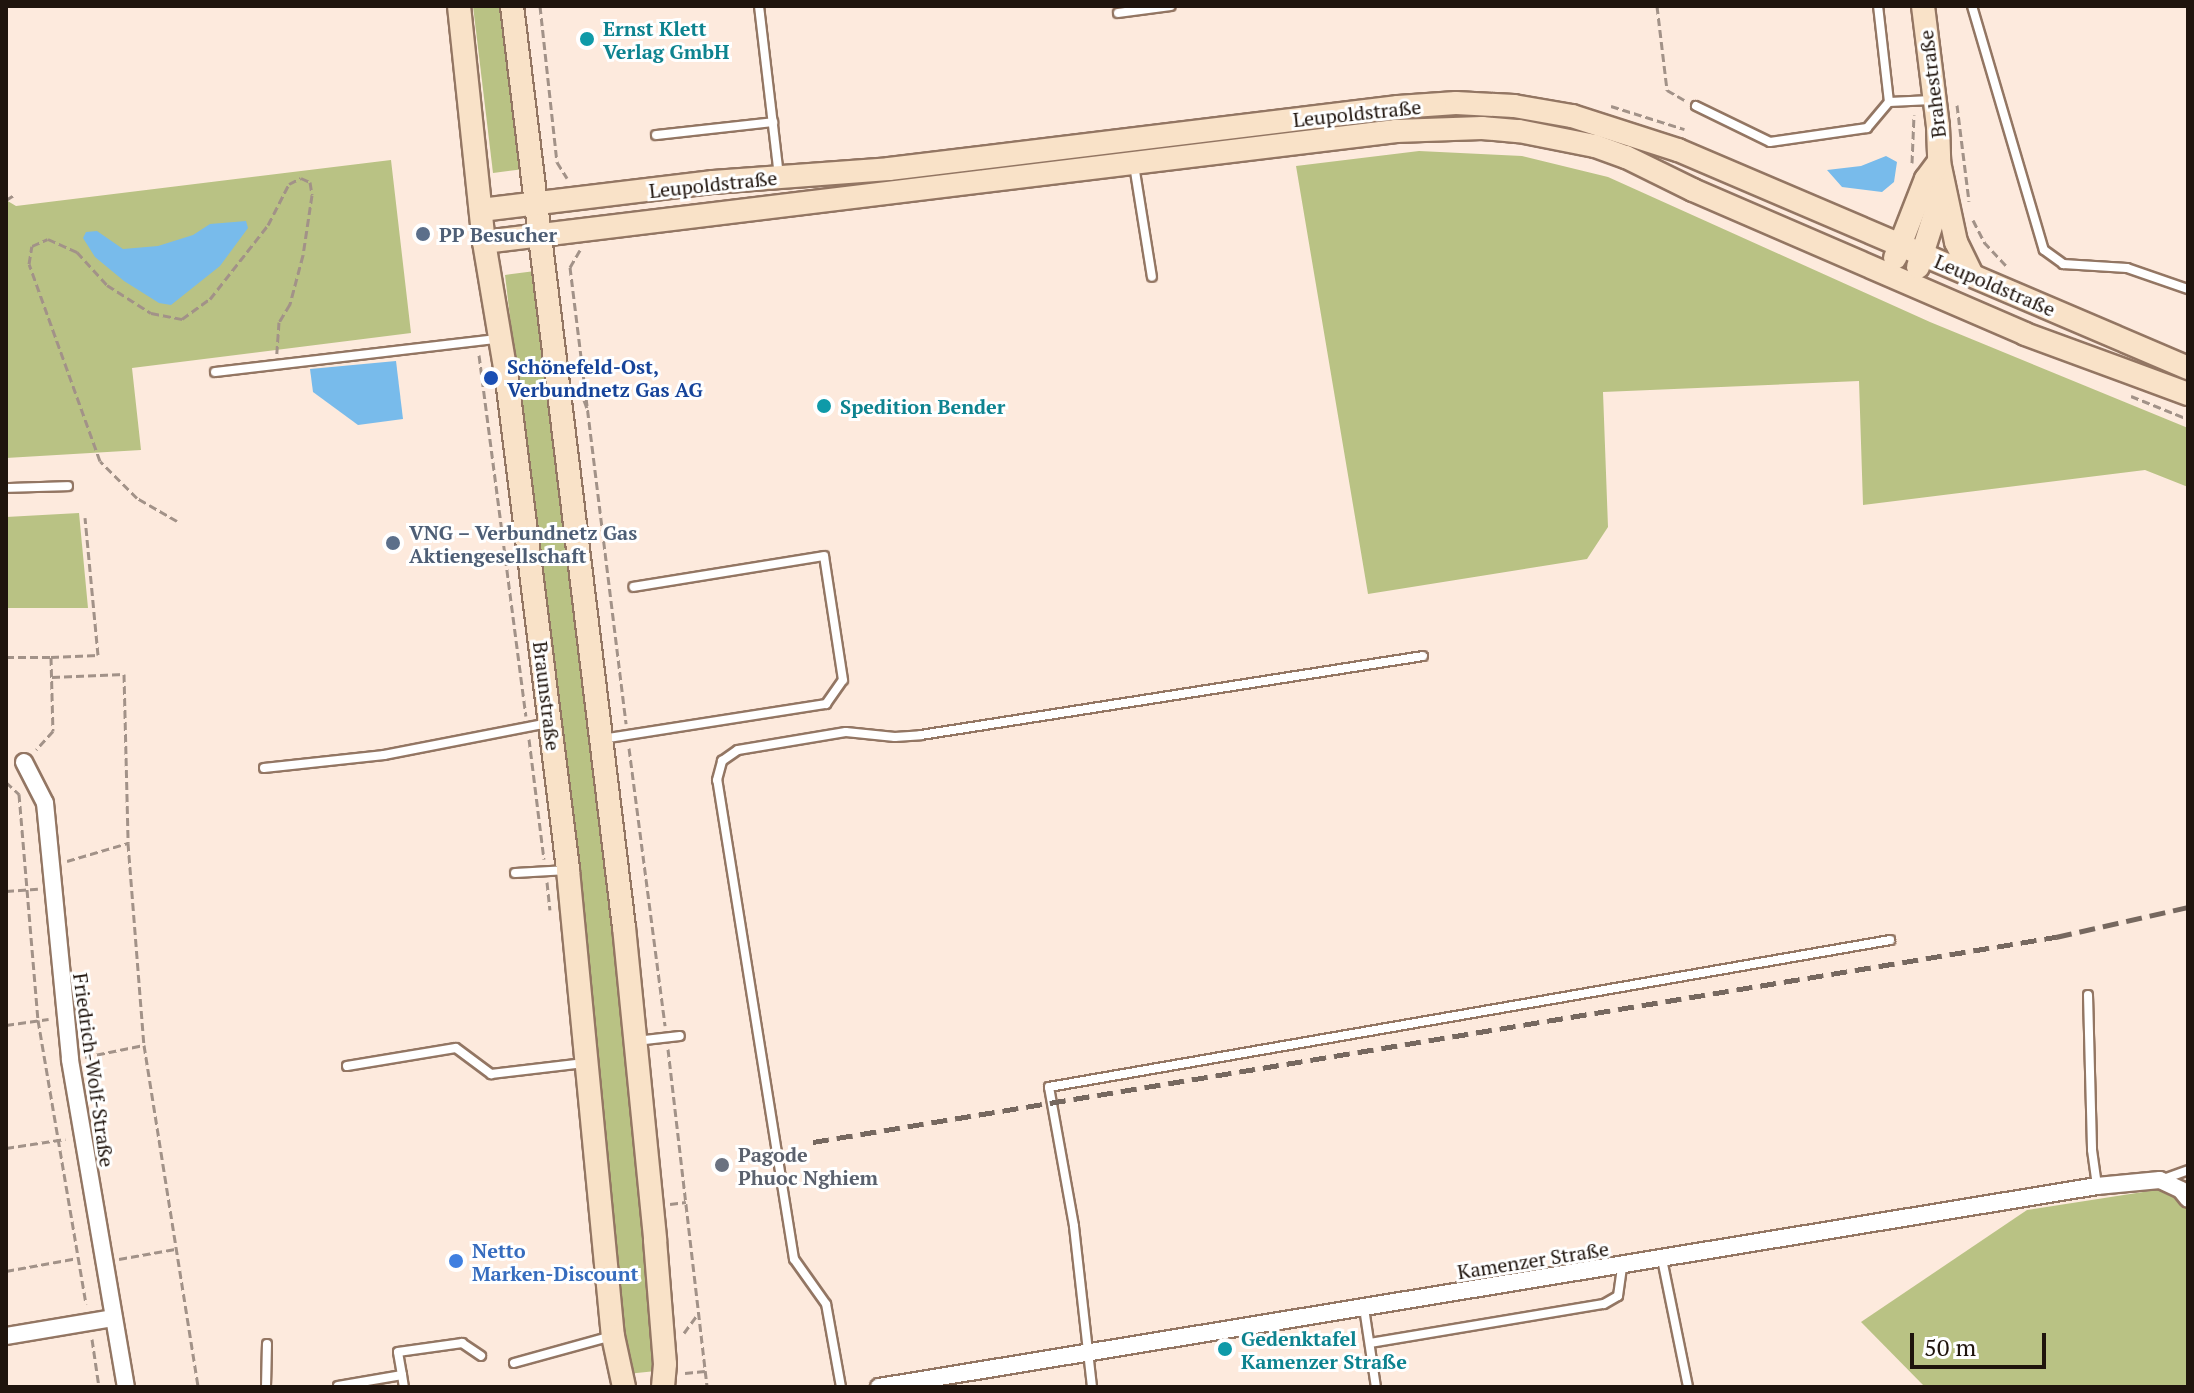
<!DOCTYPE html>
<html>
<head>
<meta charset="utf-8">
<style>
  body { margin:0 }
  #map { position:relative; width:2194px; height:1393px; overflow:hidden; background:#fdeadd; font-family:"PT Serif",serif }
  div>[style] { position:absolute }
  .green>* { inset:0; background:#b9c284 }
  .water>* { inset:0; background:#78bbeb }
  .path>* { height:3px; margin-top:-1.5px; transform-origin:0; background:repeating-linear-gradient(90deg,#a29288 0 8px,transparent 0 12px) }
  .roads { filter:drop-shadow(2px 0 #937663) drop-shadow(-2px 0 #937663) drop-shadow(0 2px #937663) drop-shadow(0 -2px #937663) }
  .lane>* { height:8px; margin:-4px; padding:0 4px; transform-origin:4px; border-radius:4px; background:#fff }
  .street>* { height:16px; margin:-8px; padding:0 8px; transform-origin:8px; border-radius:8px; background:#fff }
  .secondary>* { height:22px; margin:-11px; padding:0 11px; transform-origin:11px; border-radius:11px; background:#f9e2c8 }
  .rail>* { height:5px; margin-top:-2.5px; transform-origin:0; background:repeating-linear-gradient(90deg,#76685f 0 16px,transparent 0 24px) }
  .dots>* { width:22px; height:22px; translate:-50% -50%; box-sizing:border-box; border:4px solid #fff; border-radius:50% }
  span { translate:-50% -50%; white-space:nowrap; text-align:center; line-height:1.15; -webkit-text-stroke:6px #fff; paint-order:stroke }
  .culture-label { font-size:20px; color:#0d838f; font-weight:700 }
  .left { translate:0 -50%; text-align:left }
  .street-label { font-size:20px; color:#1f140d }
  .service-label { font-size:20px; color:#4e5e75; font-weight:700 }
  .transit-label { font-size:20px; color:#164399; font-weight:700 }
  .worship-label { font-size:20px; color:#5b616d; font-weight:700 }
  .shop-label { font-size:20px; color:#366cbe; font-weight:700 }
  .frame { position:absolute; inset:0; border:8px solid #1f140d; pointer-events:none }
  .scale { position:absolute; left:1910px; top:1333px; width:136px; height:36px; box-sizing:border-box; border:4px solid #1f140d; border-top:0; padding-left:10px; font-size:24px; line-height:28px; white-space:nowrap; color:#1f140d; -webkit-text-stroke:6px #fff; paint-order:stroke }
</style>
</head>
<body>
<div id="map">
  <div class="green">
    <i style="clip-path:polygon(473px 6px,504px 6px,524px 169px,493px 173px)"></i>
    <i style="clip-path:polygon(1419px 151px,1522px 156px,1608px 177px,1930px 322px,2188px 428px,2188px 487px,2145px 470px,1863px 505px,1859px 381px,1603px 392px,1608px 527px,1587px 559px,1368px 594px,1296px 166px)"></i>
    <i style="clip-path:polygon(391px 160px,411px 333px,132px 368px,141px 450px,6px 458px,6px 200px,16px 206px)"></i>
    <i style="clip-path:polygon(535px 271px,611px 900px,656px 1371px,627px 1374px,598px 1061px,505px 275px)"></i>
    <i style="clip-path:polygon(79px 513px,88px 608px,6px 608px,6px 517px)"></i>
    <i style="clip-path:polygon(2188px 1185px,2188px 1387px,1925px 1387px,1861px 1322px,2027px 1210px)"></i>
  </div>
  <div class="water">
    <i style="clip-path:polygon(1886px 156px,1897px 162px,1894px 182px,1882px 192px,1842px 187px,1827px 170px,1861px 166px)"></i>
    <i style="clip-path:polygon(246px 221px,248px 228px,220px 266px,171px 305px,159px 303px,124px 281px,95px 257px,83px 238px,86px 232px,97px 231px,123px 249px,158px 246px,193px 235px,210px 224px)"></i>
    <i style="clip-path:polygon(396px 361px,403px 419px,358px 425px,313px 392px,310px 369px)"></i>
  </div>
  <div class="path">
    <i style="left:540px;top:6px;width:157px;rotate:83.8deg"></i>
    <i style="left:557px;top:162px;width:19px;rotate:58deg"></i>
    <i style="left:1657px;top:6px;width:85px;rotate:83.2deg"></i>
    <i style="left:1667px;top:90px;width:20px;rotate:30deg"></i>
    <i style="left:1957px;top:105px;width:97px;rotate:82.9deg"></i>
    <i style="left:1611px;top:106px;width:77px;rotate:17.5deg"></i>
    <i style="left:1912px;top:163px;width:48px;rotate:-87.6deg"></i>
    <i style="left:6px;top:200px;width:9px;rotate:-32deg"></i>
    <i style="left:1973px;top:220px;width:25px;rotate:63deg"></i>
    <i style="left:1984px;top:242px;width:35px;rotate:47deg"></i>
    <i style="left:580px;top:250px;width:20px;rotate:120deg"></i>
    <i style="left:570px;top:267px;width:460px;rotate:83deg"></i>
    <i style="left:479px;top:355px;width:364px;rotate:82.6deg"></i>
    <i style="left:580px;top:389px;width:20px;rotate:70deg"></i>
    <i style="left:2131px;top:396px;width:61px;rotate:22deg"></i>
    <i style="left:177px;top:521px;width:46px;rotate:-150.1deg"></i>
    <i style="left:137px;top:498px;width:52px;rotate:-135deg"></i>
    <i style="left:100px;top:461px;width:209px;rotate:-109.8deg"></i>
    <i style="left:29px;top:264px;width:18px;rotate:-81deg"></i>
    <i style="left:32px;top:246px;width:17px;rotate:-24deg"></i>
    <i style="left:48px;top:239px;width:32px;rotate:24deg"></i>
    <i style="left:77px;top:252px;width:45px;rotate:47.7deg"></i>
    <i style="left:107px;top:285px;width:52px;rotate:32.5deg"></i>
    <i style="left:151px;top:313px;width:32px;rotate:11deg"></i>
    <i style="left:182px;top:319px;width:34px;rotate:-36deg"></i>
    <i style="left:210px;top:299px;width:94px;rotate:-51.9deg"></i>
    <i style="left:268px;top:225px;width:46px;rotate:-62.9deg"></i>
    <i style="left:289px;top:184px;width:13px;rotate:-27deg"></i>
    <i style="left:301px;top:178px;width:10px;rotate:24deg"></i>
    <i style="left:310px;top:182px;width:13px;rotate:81deg"></i>
    <i style="left:312px;top:195px;width:61px;rotate:98.5deg"></i>
    <i style="left:303px;top:255px;width:51px;rotate:104.9deg"></i>
    <i style="left:290px;top:304px;width:21px;rotate:121deg"></i>
    <i style="left:279px;top:322px;width:32px;rotate:94deg"></i>
    <i style="left:6px;top:657px;width:45px"></i>
    <i style="left:51px;top:657px;width:74px;rotate:88.5deg"></i>
    <i style="left:53px;top:731px;width:25px;rotate:132deg"></i>
    <i style="left:51px;top:657px;width:47px;rotate:-2.4deg"></i>
    <i style="left:98px;top:655px;width:138px;rotate:-95.4deg"></i>
    <i style="left:52px;top:677px;width:72px;rotate:-2.4deg"></i>
    <i style="left:124px;top:674px;width:169px;rotate:88.6deg"></i>
    <i style="left:128px;top:843px;width:203px;rotate:85.5deg"></i>
    <i style="left:144px;top:1045px;width:346px;rotate:81deg"></i>
    <i style="left:529px;top:739px;width:121px;rotate:82.9deg"></i>
    <i style="left:629px;top:748px;width:280px;rotate:82.6deg"></i>
    <i style="left:6px;top:782px;width:18px;rotate:43deg"></i>
    <i style="left:19px;top:794px;width:227px;rotate:85.2deg"></i>
    <i style="left:38px;top:1020px;width:288px;rotate:80.4deg"></i>
    <i style="left:67px;top:861px;width:64px;rotate:-16.4deg"></i>
    <i style="left:547px;top:882px;width:28px;rotate:84deg"></i>
    <i style="left:6px;top:891px;width:32px;rotate:-4deg"></i>
    <i style="left:6px;top:1025px;width:43px;rotate:-7.9deg"></i>
    <i style="left:668px;top:1049px;width:340px;rotate:83.4deg"></i>
    <i style="left:85px;top:1057px;width:60px;rotate:-11.5deg"></i>
    <i style="left:6px;top:1148px;width:60px;rotate:-8.7deg"></i>
    <i style="left:670px;top:1204px;width:16px;rotate:-7deg"></i>
    <i style="left:119px;top:1259px;width:57px;rotate:-10.1deg"></i>
    <i style="left:6px;top:1271px;width:73px;rotate:-10.2deg"></i>
    <i style="left:684px;top:1333px;width:24px;rotate:-54deg"></i>
    <i style="left:92px;top:1339px;width:49px;rotate:81.7deg"></i>
    <i style="left:685px;top:1373px;width:20px;rotate:-6deg"></i>
  </div>
  <div class="roads">
    <div class="lane">
      <i style="left:759px;top:6px;width:171px;rotate:83.3deg"></i>
      <i style="left:1972px;top:6px;width:254px;rotate:73.6deg"></i>
      <i style="left:2044px;top:250px;width:24px;rotate:36deg"></i>
      <i style="left:2063px;top:264px;width:64px;rotate:3.6deg"></i>
      <i style="left:2127px;top:268px;width:65px;rotate:19deg"></i>
      <i style="left:1118px;top:13px;width:53px;rotate:-7.5deg"></i>
      <i style="left:1889px;top:102px;width:43px;rotate:-2.7deg"></i>
      <i style="left:1696px;top:106px;width:82px;rotate:25.9deg"></i>
      <i style="left:1770px;top:142px;width:98px;rotate:-8.2deg"></i>
      <i style="left:1867px;top:128px;width:34px;rotate:-50deg"></i>
      <i style="left:1889px;top:102px;width:97px;rotate:-96.5deg"></i>
      <i style="left:656px;top:135px;width:118px;rotate:-6.3deg"></i>
      <i style="left:1134px;top:165px;width:113px;rotate:80.9deg"></i>
      <i style="left:215px;top:372px;width:284px;rotate:-6.7deg"></i>
      <i style="left:6px;top:488px;width:62px;rotate:-1.8deg"></i>
      <i style="left:602px;top:739px;width:227px;rotate:-8.9deg"></i>
      <i style="left:826px;top:704px;width:29px;rotate:-55deg"></i>
      <i style="left:843px;top:680px;width:125px;rotate:-98.7deg"></i>
      <i style="left:824px;top:556px;width:193px;rotate:170.8deg"></i>
      <i style="left:264px;top:768px;width:121px;rotate:-6.2deg"></i>
      <i style="left:384px;top:755px;width:168px;rotate:-11deg"></i>
      <i style="left:515px;top:873px;width:53px;rotate:-3.2deg"></i>
      <i style="left:2088px;top:995px;width:155px;rotate:88.5deg"></i>
      <i style="left:2092px;top:1150px;width:36px;rotate:82deg"></i>
      <i style="left:636px;top:1041px;width:44px;rotate:-6.5deg"></i>
      <i style="left:347px;top:1066px;width:110px;rotate:-9.4deg"></i>
      <i style="left:456px;top:1048px;width:44px;rotate:36.6deg"></i>
      <i style="left:491px;top:1074px;width:94px;rotate:-6.7deg"></i>
      <i style="left:2161px;top:1180px;width:29px;rotate:-20deg"></i>
      <i style="left:1662px;top:1259px;width:131px;rotate:78.5deg"></i>
      <i style="left:1364px;top:1308px;width:80px;rotate:81.4deg"></i>
      <i style="left:1370px;top:1343px;width:237px;rotate:-9.5deg"></i>
      <i style="left:1604px;top:1304px;width:16px;rotate:-30deg"></i>
      <i style="left:1618px;top:1296px;width:30px;rotate:-82deg"></i>
      <i style="left:514px;top:1363px;width:102px;rotate:-15.4deg"></i>
      <i style="left:402px;top:1375px;width:23px;rotate:-100deg"></i>
      <i style="left:398px;top:1352px;width:65px;rotate:-8deg"></i>
      <i style="left:462px;top:1343px;width:23px;rotate:34deg"></i>
      <i style="left:338px;top:1386px;width:65px;rotate:-9.8deg"></i>
      <i style="left:402px;top:1375px;width:12px;rotate:81deg"></i>
      <i style="left:266px;top:1387px;width:43px;rotate:-88.7deg"></i>
      <i style="left:841px;top:1387px;width:84px;rotate:-100.2deg"></i>
      <i style="left:826px;top:1304px;width:55px;rotate:-125.4deg"></i>
      <i style="left:794px;top:1259px;width:485px;rotate:-99.1deg"></i>
      <i style="left:717px;top:780px;width:20px;rotate:-75deg"></i>
      <i style="left:722px;top:761px;width:19px;rotate:-35deg"></i>
      <i style="left:738px;top:750px;width:109px;rotate:-9.5deg"></i>
      <i style="left:846px;top:732px;width:49px;rotate:5.8deg"></i>
      <i style="left:895px;top:737px;width:26px;rotate:-4deg"></i>
      <i style="left:921px;top:735px;width:508px;rotate:-8.94deg"></i>
      <i style="left:1092px;top:1387px;width:162px;rotate:-96.4deg"></i>
      <i style="left:1074px;top:1226px;width:141px;rotate:-100.2deg"></i>
      <i style="left:1049px;top:1087px;width:854px;rotate:-9.91deg"></i>
    </div>
    <div class="street">
      <i style="left:24px;top:762px;width:46px;rotate:62.9deg"></i>
      <i style="left:45px;top:803px;width:258px;rotate:84.4deg"></i>
      <i style="left:70px;top:1060px;width:332px;rotate:80.3deg"></i>
      <i style="left:6px;top:1336px;width:109px;rotate:-9.5deg"></i>
      <i style="left:879px;top:1387px;width:1234px;rotate:-9.37deg"></i>
      <i style="left:2097px;top:1186px;width:63px;rotate:-5.4deg"></i>
      <i style="left:2160px;top:1180px;width:23px;rotate:25deg"></i>
      <i style="left:2181px;top:1190px;width:11px;rotate:52deg"></i>
    </div>
    <div class="secondary">
      <i style="left:459px;top:6px;width:237px;rotate:84deg"></i>
      <i style="left:484px;top:242px;width:139px;rotate:80.5deg"></i>
      <i style="left:507px;top:379px;width:495px;rotate:82.9deg"></i>
      <i style="left:568px;top:870px;width:468px;rotate:84.5deg"></i>
      <i style="left:613px;top:1336px;width:52px;rotate:77.8deg"></i>
      <i style="left:512px;top:6px;width:928px;rotate:83.07deg"></i>
      <i style="left:624px;top:927px;width:315px;rotate:84.3deg"></i>
      <i style="left:655px;top:1240px;width:124px;rotate:85.4deg"></i>
      <i style="left:665px;top:1364px;width:23px;rotate:95deg"></i>
      <i style="left:1923px;top:6px;width:121px;rotate:82.9deg"></i>
      <i style="left:1938px;top:126px;width:36px;rotate:88deg"></i>
      <i style="left:1939px;top:162px;width:82px;rotate:78deg"></i>
      <i style="left:1956px;top:242px;width:37px;rotate:64deg"></i>
      <i style="left:481px;top:210px;width:234px;rotate:-6.9deg"></i>
      <i style="left:713px;top:182px;width:176px;rotate:-4.2deg"></i>
      <i style="left:889px;top:169px;width:513px;rotate:-6.94deg"></i>
      <i style="left:1398px;top:107px;width:58px;rotate:-3.9deg"></i>
      <i style="left:1456px;top:103px;width:58px;rotate:3deg"></i>
      <i style="left:1514px;top:106px;width:59px;rotate:9.8deg"></i>
      <i style="left:1572px;top:116px;width:111px;rotate:17.8deg"></i>
      <i style="left:1678px;top:150px;width:555px;rotate:23.14deg"></i>
      <i style="left:484px;top:242px;width:919px;rotate:-6.94deg"></i>
      <i style="left:1396px;top:131px;width:86px;rotate:-2deg"></i>
      <i style="left:1482px;top:128px;width:37px;rotate:5deg"></i>
      <i style="left:1519px;top:131px;width:77px;rotate:11.2deg"></i>
      <i style="left:1595px;top:146px;width:33px;rotate:20deg"></i>
      <i style="left:1626px;top:157px;width:75px;rotate:26.2deg"></i>
      <i style="left:1693px;top:190px;width:362px;rotate:23.4deg"></i>
      <i style="left:2025px;top:334px;width:174px;rotate:20.2deg"></i>
      <i style="left:1895px;top:258px;width:85px;rotate:-68.6deg"></i>
      <i style="left:1926px;top:179px;width:21px;rotate:-53deg"></i>
      <i style="left:1918px;top:267px;width:82px;rotate:-72.2deg"></i>
    </div>
  </div>
  <div class="rail">
    <i style="left:813px;top:1142px;width:1260px;rotate:-9.37deg"></i>
    <i style="left:2056px;top:937px;width:135px;rotate:-12.8deg"></i>
  </div>
  <div class="dots">
    <i style="left:587px;top:39px;background:#0f9aa8"></i>
    <i style="left:423px;top:234px;background:#5c6f8a"></i>
    <i style="left:491px;top:378px;background:#1a4fb4"></i>
    <i style="left:824px;top:406px;background:#0f9aa8"></i>
    <i style="left:393px;top:543px;background:#5c6f8a"></i>
    <i style="left:722px;top:1165px;background:#6b7280"></i>
    <i style="left:456px;top:1261px;background:#3f7fe0"></i>
    <i style="left:1225px;top:1349px;background:#0f9aa8"></i>
  </div>
  <div class="culture-label">
    <span class="left" style="left:603px;top:40px">Ernst Klett<br>Verlag GmbH</span>
    <span class="left" style="left:840px;top:406px">Spedition Bender</span>
    <span class="left" style="left:1241px;top:1350px">Gedenktafel<br>Kamenzer Straße</span>
  </div>
  <div class="street-label">
    <span style="left:1932px;top:84px;rotate:-97deg">Brahestraße</span>
    <span style="left:1357px;top:113px;rotate:-6deg">Leupoldstraße</span>
    <span style="left:713px;top:184px;rotate:-6deg">Leupoldstraße</span>
    <span style="left:1995px;top:285px;rotate:23deg">Leupoldstraße</span>
    <span style="left:547px;top:696px;rotate:83deg">Braunstraße</span>
    <span style="left:94px;top:1070px;rotate:82deg">Friedrich-Wolf-Straße</span>
    <span style="left:1533px;top:1260px;rotate:-9deg">Kamenzer Straße</span>
  </div>
  <div class="service-label">
    <span class="left" style="left:439px;top:234px">PP Besucher</span>
    <span class="left" style="left:409px;top:544px">VNG – Verbundnetz Gas<br>Aktiengesellschaft</span>
  </div>
  <div class="transit-label">
    <span class="left" style="left:507px;top:378px">Schönefeld-Ost,<br>Verbundnetz Gas AG</span>
  </div>
  <div class="worship-label">
    <span class="left" style="left:738px;top:1166px">Pagode<br>Phuoc Nghiem</span>
  </div>
  <div class="shop-label">
    <span class="left" style="left:472px;top:1262px">Netto<br>Marken-Discount</span>
  </div>
  <div class="frame"></div>
  <div class="scale">50 m</div>
</div>
</body>
</html>
